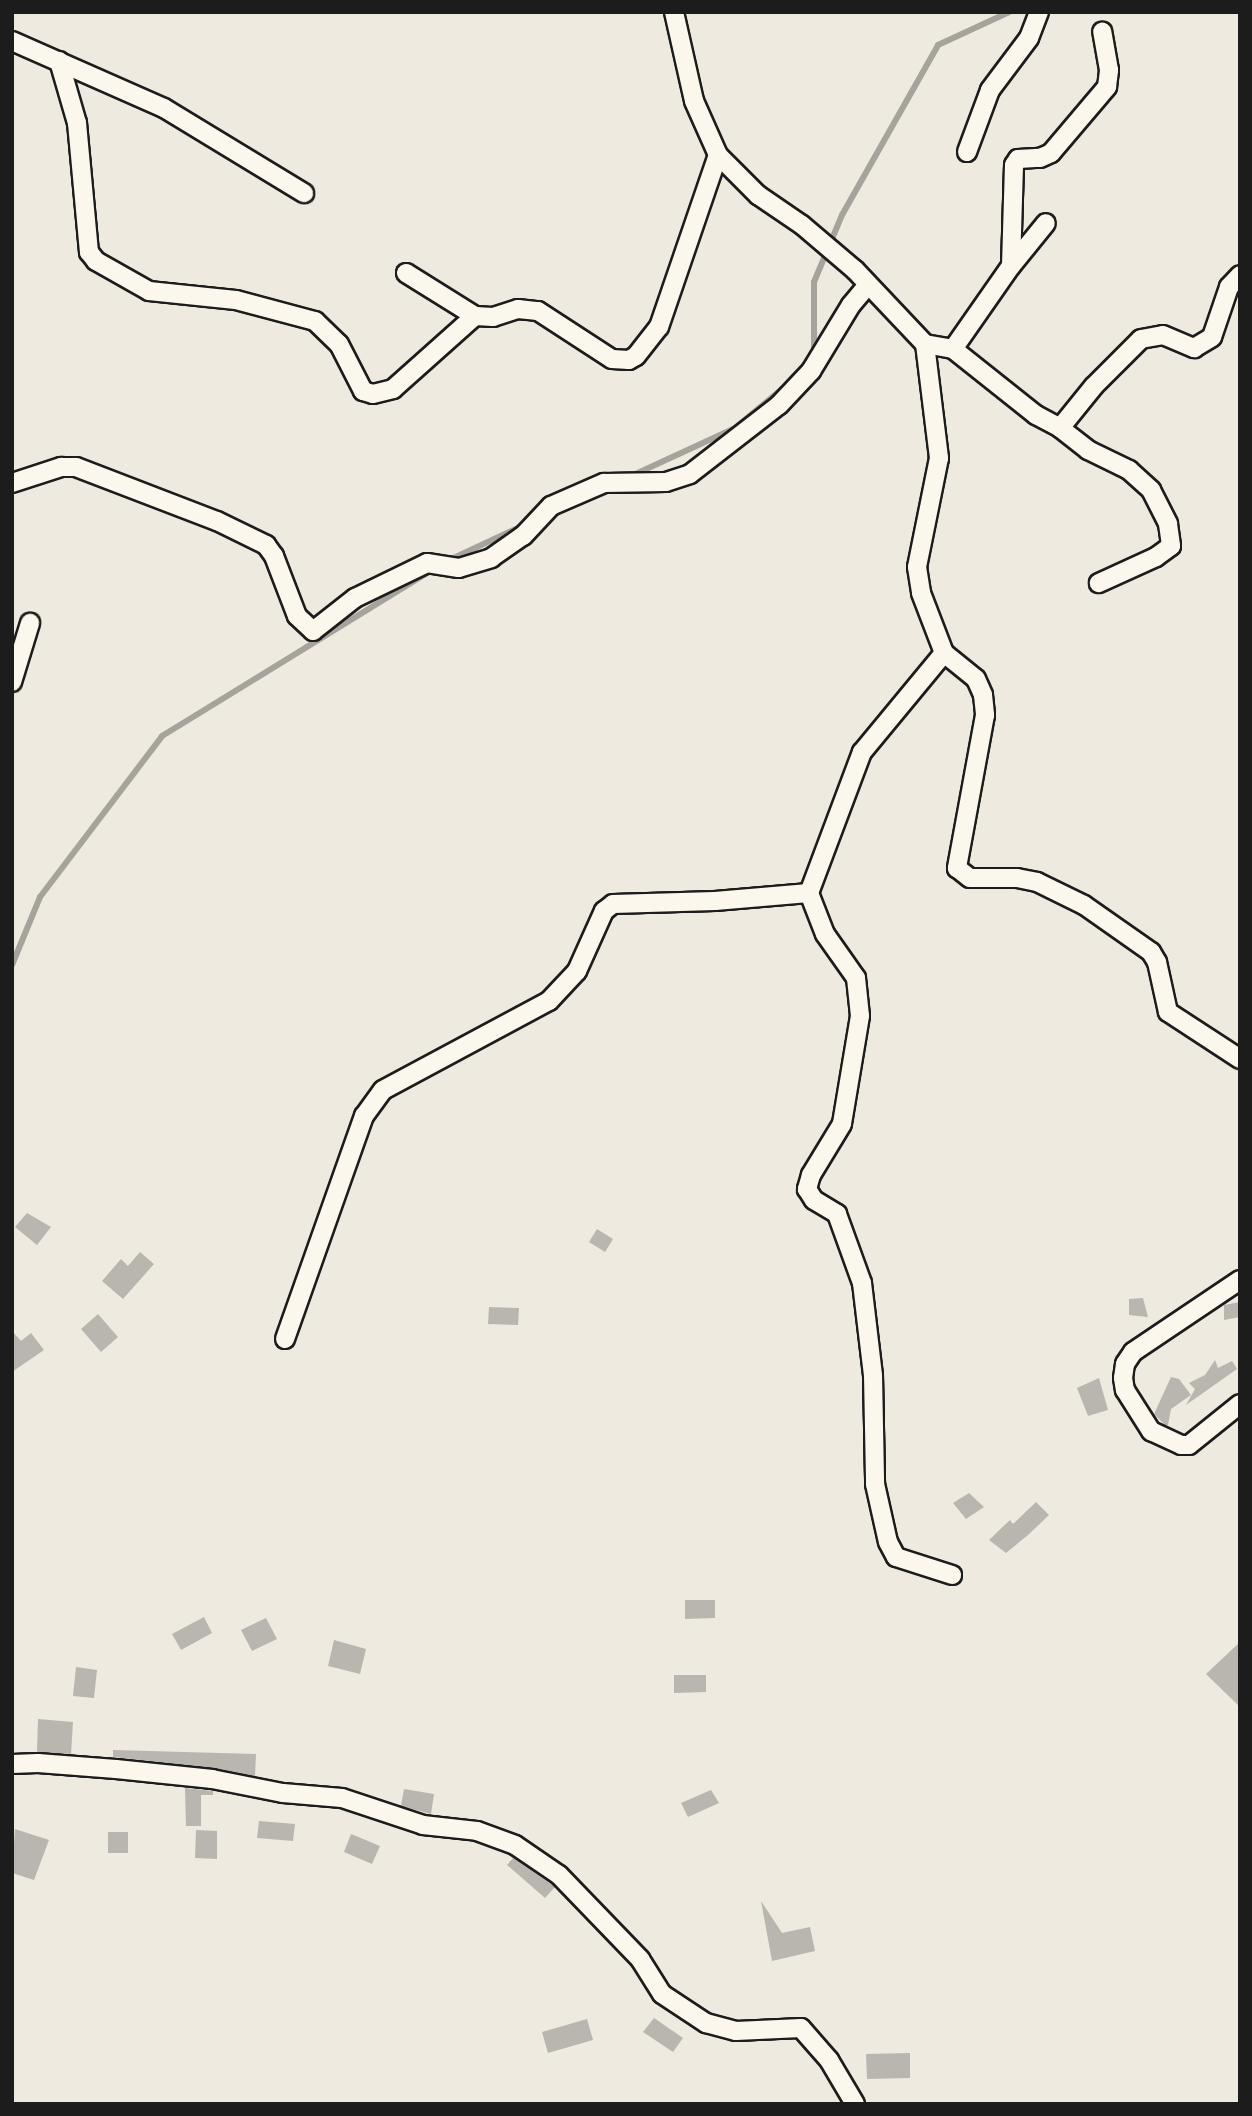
<!DOCTYPE html>
<html>
<head>
<meta charset="utf-8">
<style>
  body { margin:0 }
  #map { position:relative; width:1252px; height:2116px; overflow:hidden; background:#eeeadf; font-family:"Architects Daughter",sans-serif }
  div>[style] { position:absolute }
  .stream>* { height:6px; margin:-3px; padding:0 3px; transform-origin:3px; border-radius:3px; background:#a6a39d }
  .building>* { inset:0; background:#b9b6af }
  .roads { filter:drop-shadow(2px 0 #1c1c1c) drop-shadow(-2px 0 #1c1c1c) drop-shadow(0 2px #1c1c1c) drop-shadow(0 -2px #1c1c1c) }
  .minor>* { height:18px; margin:-9px; padding:0 9px; transform-origin:9px; border-radius:9px; background:#fbf7ec }
  span { translate:-50% -50%; white-space:nowrap; text-align:center; line-height:1.15; -webkit-text-stroke:5px #fbf7ec; paint-order:stroke }
  .frame { position:absolute; inset:0; border:14px solid #1c1c1c; pointer-events:none }
</style>
</head>
<body>
<div id="map">
  <div class="stream">
    <i style="left:814px;top:357px;width:75px;rotate:-90deg"></i>
    <i style="left:814px;top:282px;width:73px;rotate:-67.3deg"></i>
    <i style="left:842px;top:215px;width:195px;rotate:-60.5deg"></i>
    <i style="left:938px;top:45px;width:78px;rotate:-24.9deg"></i>
    <i style="left:629px;top:477px;width:117px;rotate:-24.8deg"></i>
    <i style="left:735px;top:428px;width:69px;rotate:-39.7deg"></i>
    <i style="left:445px;top:562px;width:87px;rotate:-25.1deg"></i>
    <i style="left:12px;top:965px;width:74px;rotate:-67.6deg"></i>
    <i style="left:40px;top:897px;width:202px;rotate:-52.8deg"></i>
    <i style="left:162px;top:736px;width:318px;rotate:-31.6deg"></i>
  </div>
  <div class="building">
    <i style="clip-path:polygon(27px 1213px,51px 1227px,37px 1245px,15px 1227px)"></i>
    <i style="clip-path:polygon(597px 1229px,613px 1239px,605px 1252px,589px 1242px)"></i>
    <i style="clip-path:polygon(140px 1252px,154px 1264px,123px 1299px,102px 1281px,121px 1259px,128px 1266px)"></i>
    <i style="clip-path:polygon(1143px 1298px,1148px 1317px,1129px 1315px,1129px 1299px)"></i>
    <i style="clip-path:polygon(1240px 1302px,1240px 1317px,1224px 1320px,1224px 1305px)"></i>
    <i style="clip-path:polygon(489px 1307px,519px 1308px,518px 1325px,488px 1324px)"></i>
    <i style="clip-path:polygon(98px 1314px,118px 1337px,101px 1352px,81px 1329px)"></i>
    <i style="clip-path:polygon(12px 1331px,21px 1341px,31px 1333px,44px 1350px,12px 1372px)"></i>
    <i style="clip-path:polygon(1215px 1360px,1218px 1368px,1232px 1361px,1237px 1369px,1186px 1405px,1195px 1389px,1189px 1383px,1205px 1375px)"></i>
    <i style="clip-path:polygon(1171px 1377px,1179px 1379px,1191px 1395px,1171px 1409px,1168px 1425px,1165px 1425px,1154px 1414px)"></i>
    <i style="clip-path:polygon(1099px 1378px,1108px 1410px,1088px 1416px,1077px 1388px)"></i>
    <i style="clip-path:polygon(969px 1493px,984px 1507px,966px 1519px,953px 1503px)"></i>
    <i style="clip-path:polygon(1036px 1502px,1049px 1515px,1028px 1535px,1006px 1553px,989px 1540px,1010px 1520px,1013px 1524px)"></i>
    <i style="clip-path:polygon(685px 1600px,715px 1600px,715px 1618px,685px 1619px)"></i>
    <i style="clip-path:polygon(204px 1617px,212px 1633px,181px 1650px,172px 1634px)"></i>
    <i style="clip-path:polygon(266px 1618px,277px 1639px,252px 1651px,241px 1630px)"></i>
    <i style="clip-path:polygon(334px 1640px,366px 1649px,360px 1674px,328px 1666px)"></i>
    <i style="clip-path:polygon(1240px 1642px,1240px 1707px,1206px 1674px)"></i>
    <i style="clip-path:polygon(76px 1667px,97px 1670px,94px 1698px,73px 1696px)"></i>
    <i style="clip-path:polygon(674px 1675px,706px 1675px,706px 1692px,674px 1693px)"></i>
    <i style="clip-path:polygon(38px 1719px,73px 1722px,71px 1754px,37px 1752px)"></i>
    <i style="clip-path:polygon(113px 1750px,256px 1754px,255px 1776px,213px 1768px,113px 1757px)"></i>
    <i style="clip-path:polygon(185px 1788px,213px 1791px,213px 1795px,201px 1795px,201px 1826px,186px 1826px)"></i>
    <i style="clip-path:polygon(404px 1789px,434px 1794px,431px 1814px,401px 1806px)"></i>
    <i style="clip-path:polygon(711px 1790px,719px 1803px,688px 1817px,681px 1803px)"></i>
    <i style="clip-path:polygon(259px 1821px,295px 1824px,293px 1841px,257px 1838px)"></i>
    <i style="clip-path:polygon(15px 1829px,49px 1840px,34px 1880px,12px 1873px)"></i>
    <i style="clip-path:polygon(196px 1830px,217px 1831px,217px 1859px,195px 1858px)"></i>
    <i style="clip-path:polygon(108px 1832px,128px 1832px,128px 1853px,108px 1853px)"></i>
    <i style="clip-path:polygon(351px 1834px,380px 1846px,372px 1864px,344px 1852px)"></i>
    <i style="clip-path:polygon(513px 1858px,555px 1887px,545px 1898px,507px 1865px)"></i>
    <i style="clip-path:polygon(761px 1901px,782px 1933px,810px 1927px,815px 1951px,772px 1961px)"></i>
    <i style="clip-path:polygon(654px 2018px,683px 2038px,673px 2052px,643px 2032px)"></i>
    <i style="clip-path:polygon(587px 2019px,593px 2040px,548px 2053px,542px 2032px)"></i>
    <i style="clip-path:polygon(910px 2053px,910px 2078px,867px 2079px,866px 2054px)"></i>
  </div>
  <div class="roads">
    <div class="minor">
      <i style="left:674px;top:12px;width:91px;rotate:77.3deg"></i>
      <i style="left:694px;top:101px;width:59px;rotate:66deg"></i>
      <i style="left:718px;top:155px;width:57px;rotate:45deg"></i>
      <i style="left:758px;top:195px;width:53px;rotate:34.3deg"></i>
      <i style="left:802px;top:225px;width:70px;rotate:40.3deg"></i>
      <i style="left:855px;top:270px;width:102px;rotate:46.6deg"></i>
      <i style="left:925px;top:344px;width:115px;rotate:83deg"></i>
      <i style="left:939px;top:458px;width:111px;rotate:101.4deg"></i>
      <i style="left:917px;top:567px;width:26px;rotate:81deg"></i>
      <i style="left:921px;top:593px;width:64px;rotate:69deg"></i>
      <i style="left:944px;top:653px;width:129px;rotate:129.6deg"></i>
      <i style="left:862px;top:752px;width:151px;rotate:110.6deg"></i>
      <i style="left:809px;top:893px;width:44px;rotate:68.7deg"></i>
      <i style="left:825px;top:934px;width:54px;rotate:54.8deg"></i>
      <i style="left:856px;top:978px;width:38px;rotate:84deg"></i>
      <i style="left:860px;top:1016px;width:109px;rotate:99.5deg"></i>
      <i style="left:842px;top:1124px;width:60px;rotate:121.3deg"></i>
      <i style="left:811px;top:1175px;width:15px;rotate:106deg"></i>
      <i style="left:807px;top:1189px;width:13px;rotate:58deg"></i>
      <i style="left:814px;top:1200px;width:27px;rotate:31deg"></i>
      <i style="left:837px;top:1214px;width:73px;rotate:70.1deg"></i>
      <i style="left:862px;top:1283px;width:93px;rotate:83.2deg"></i>
      <i style="left:873px;top:1375px;width:109px;rotate:88.9deg"></i>
      <i style="left:875px;top:1484px;width:59px;rotate:77.4deg"></i>
      <i style="left:888px;top:1542px;width:17px;rotate:62deg"></i>
      <i style="left:896px;top:1557px;width:59px;rotate:17.8deg"></i>
      <i style="left:12px;top:41px;width:166px;rotate:23.8deg"></i>
      <i style="left:164px;top:108px;width:164px;rotate:31.3deg"></i>
      <i style="left:59px;top:61px;width:65px;rotate:73.8deg"></i>
      <i style="left:77px;top:123px;width:130px;rotate:84.7deg"></i>
      <i style="left:89px;top:252px;width:11px;rotate:52deg"></i>
      <i style="left:96px;top:261px;width:61px;rotate:29.5deg"></i>
      <i style="left:149px;top:291px;width:87px;rotate:5.9deg"></i>
      <i style="left:236px;top:300px;width:82px;rotate:14.9deg"></i>
      <i style="left:315px;top:321px;width:33px;rotate:44deg"></i>
      <i style="left:339px;top:344px;width:53px;rotate:62.9deg"></i>
      <i style="left:363px;top:391px;width:10px;rotate:17deg"></i>
      <i style="left:373px;top:394px;width:21px;rotate:-14deg"></i>
      <i style="left:393px;top:389px;width:110px;rotate:-41.7deg"></i>
      <i style="left:967px;top:152px;width:66px;rotate:-69.6deg"></i>
      <i style="left:990px;top:90px;width:65px;rotate:-53.1deg"></i>
      <i style="left:1029px;top:38px;width:28px;rotate:-69deg"></i>
      <i style="left:1011px;top:266px;width:101px;rotate:-88.3deg"></i>
      <i style="left:1014px;top:165px;width:7px;rotate:-56deg"></i>
      <i style="left:1018px;top:159px;width:22px;rotate:-3deg"></i>
      <i style="left:1040px;top:158px;width:12px;rotate:-24deg"></i>
      <i style="left:1051px;top:153px;width:87px;rotate:-49.7deg"></i>
      <i style="left:1107px;top:87px;width:17px;rotate:-83deg"></i>
      <i style="left:1109px;top:70px;width:39px;rotate:-100deg"></i>
      <i style="left:406px;top:273px;width:81px;rotate:31.9deg"></i>
      <i style="left:475px;top:316px;width:18px;rotate:3deg"></i>
      <i style="left:493px;top:317px;width:26px;rotate:-18deg"></i>
      <i style="left:518px;top:309px;width:20px;rotate:6deg"></i>
      <i style="left:538px;top:311px;width:88px;rotate:33deg"></i>
      <i style="left:612px;top:359px;width:17px;rotate:3deg"></i>
      <i style="left:629px;top:360px;width:8px;rotate:-30deg"></i>
      <i style="left:636px;top:356px;width:37px;rotate:-52deg"></i>
      <i style="left:659px;top:327px;width:182px;rotate:-71.1deg"></i>
      <i style="left:925px;top:344px;width:28px;rotate:10deg"></i>
      <i style="left:953px;top:349px;width:106px;rotate:38.5deg"></i>
      <i style="left:1036px;top:415px;width:27px;rotate:28deg"></i>
      <i style="left:1060px;top:428px;width:36px;rotate:38deg"></i>
      <i style="left:1088px;top:450px;width:46px;rotate:26deg"></i>
      <i style="left:1129px;top:470px;width:30px;rotate:42deg"></i>
      <i style="left:1151px;top:490px;width:38px;rotate:63deg"></i>
      <i style="left:1168px;top:524px;width:22px;rotate:82deg"></i>
      <i style="left:1171px;top:546px;width:19px;rotate:144deg"></i>
      <i style="left:1156px;top:557px;width:63px;rotate:155.5deg"></i>
      <i style="left:953px;top:349px;width:101px;rotate:-55.1deg"></i>
      <i style="left:1011px;top:266px;width:55px;rotate:-50.9deg"></i>
      <i style="left:1060px;top:428px;width:54px;rotate:-51deg"></i>
      <i style="left:1094px;top:386px;width:66px;rotate:-45deg"></i>
      <i style="left:1141px;top:339px;width:22px;rotate:-10deg"></i>
      <i style="left:1163px;top:335px;width:34px;rotate:23deg"></i>
      <i style="left:1194px;top:348px;width:21px;rotate:-31deg"></i>
      <i style="left:1212px;top:337px;width:53px;rotate:-71.2deg"></i>
      <i style="left:1229px;top:287px;width:16px;rotate:-47deg"></i>
      <i style="left:12px;top:483px;width:52px;rotate:-18.1deg"></i>
      <i style="left:61px;top:467px;width:15px"></i>
      <i style="left:76px;top:467px;width:151px;rotate:21deg"></i>
      <i style="left:217px;top:521px;width:55px;rotate:26.1deg"></i>
      <i style="left:266px;top:545px;width:14px;rotate:54deg"></i>
      <i style="left:274px;top:556px;width:64px;rotate:69deg"></i>
      <i style="left:297px;top:616px;width:22px;rotate:43deg"></i>
      <i style="left:313px;top:631px;width:53px;rotate:-38.2deg"></i>
      <i style="left:355px;top:598px;width:80px;rotate:-25.9deg"></i>
      <i style="left:427px;top:563px;width:32px;rotate:9deg"></i>
      <i style="left:459px;top:568px;width:34px;rotate:-17deg"></i>
      <i style="left:491px;top:558px;width:39px;rotate:-35deg"></i>
      <i style="left:523px;top:536px;width:41px;rotate:-47deg"></i>
      <i style="left:551px;top:506px;width:58px;rotate:-23.5deg"></i>
      <i style="left:604px;top:483px;width:62px;rotate:-0.9deg"></i>
      <i style="left:666px;top:482px;width:25px;rotate:-18deg"></i>
      <i style="left:690px;top:474px;width:113px;rotate:-37.8deg"></i>
      <i style="left:779px;top:405px;width:47px;rotate:-46.7deg"></i>
      <i style="left:811px;top:371px;width:77px;rotate:-58.8deg"></i>
      <i style="left:851px;top:305px;width:25px;rotate:-50deg"></i>
      <i style="left:944px;top:653px;width:41px;rotate:39.1deg"></i>
      <i style="left:976px;top:679px;width:17px;rotate:66deg"></i>
      <i style="left:983px;top:695px;width:20px;rotate:84deg"></i>
      <i style="left:985px;top:715px;width:156px;rotate:100.4deg"></i>
      <i style="left:957px;top:868px;width:16px;rotate:38deg"></i>
      <i style="left:970px;top:878px;width:47px"></i>
      <i style="left:1017px;top:878px;width:20px;rotate:11deg"></i>
      <i style="left:1037px;top:882px;width:52px;rotate:26.1deg"></i>
      <i style="left:1084px;top:905px;width:82px;rotate:35deg"></i>
      <i style="left:1151px;top:952px;width:12px;rotate:59deg"></i>
      <i style="left:1157px;top:962px;width:51px;rotate:77.6deg"></i>
      <i style="left:1168px;top:1012px;width:86px;rotate:33.1deg"></i>
      <i style="left:12px;top:682px;width:62px;rotate:-73deg"></i>
      <i style="left:1240px;top:1280px;width:129px;rotate:146.1deg"></i>
      <i style="left:1133px;top:1352px;width:14px;rotate:124deg"></i>
      <i style="left:1125px;top:1364px;width:14px;rotate:98deg"></i>
      <i style="left:1123px;top:1378px;width:12px;rotate:81deg"></i>
      <i style="left:1125px;top:1390px;width:49px;rotate:57.6deg"></i>
      <i style="left:1151px;top:1431px;width:33px;rotate:25deg"></i>
      <i style="left:1181px;top:1445px;width:8px"></i>
      <i style="left:1189px;top:1445px;width:65px;rotate:-38.8deg"></i>
      <i style="left:285px;top:1339px;width:237px;rotate:-70.5deg"></i>
      <i style="left:364px;top:1116px;width:32px;rotate:-54deg"></i>
      <i style="left:383px;top:1090px;width:188px;rotate:-28.2deg"></i>
      <i style="left:549px;top:1001px;width:41px;rotate:-47deg"></i>
      <i style="left:577px;top:971px;width:66px;rotate:-65.8deg"></i>
      <i style="left:604px;top:911px;width:11px;rotate:-38deg"></i>
      <i style="left:613px;top:904px;width:102px;rotate:-1.7deg"></i>
      <i style="left:715px;top:901px;width:94px;rotate:-4.9deg"></i>
      <i style="left:12px;top:1764px;width:26px;rotate:-2deg"></i>
      <i style="left:38px;top:1763px;width:78px;rotate:4.4deg"></i>
      <i style="left:116px;top:1769px;width:97px;rotate:5.9deg"></i>
      <i style="left:212px;top:1779px;width:72px;rotate:11.2deg"></i>
      <i style="left:283px;top:1793px;width:59px;rotate:4.8deg"></i>
      <i style="left:342px;top:1798px;width:85px;rotate:18.4deg"></i>
      <i style="left:423px;top:1825px;width:54px;rotate:6.3deg"></i>
      <i style="left:477px;top:1831px;width:40px;rotate:20.2deg"></i>
      <i style="left:515px;top:1845px;width:53px;rotate:34.3deg"></i>
      <i style="left:559px;top:1875px;width:117px;rotate:46deg"></i>
      <i style="left:640px;top:1959px;width:41px;rotate:57.8deg"></i>
      <i style="left:662px;top:1994px;width:53px;rotate:33.4deg"></i>
      <i style="left:706px;top:2023px;width:31px;rotate:15deg"></i>
      <i style="left:736px;top:2031px;width:65px;rotate:-2.6deg"></i>
      <i style="left:801px;top:2028px;width:43px;rotate:48.8deg"></i>
      <i style="left:829px;top:2060px;width:51px;rotate:59.4deg"></i>
    </div>
  </div>
  <div class="frame"></div>
</div>
</body>
</html>
